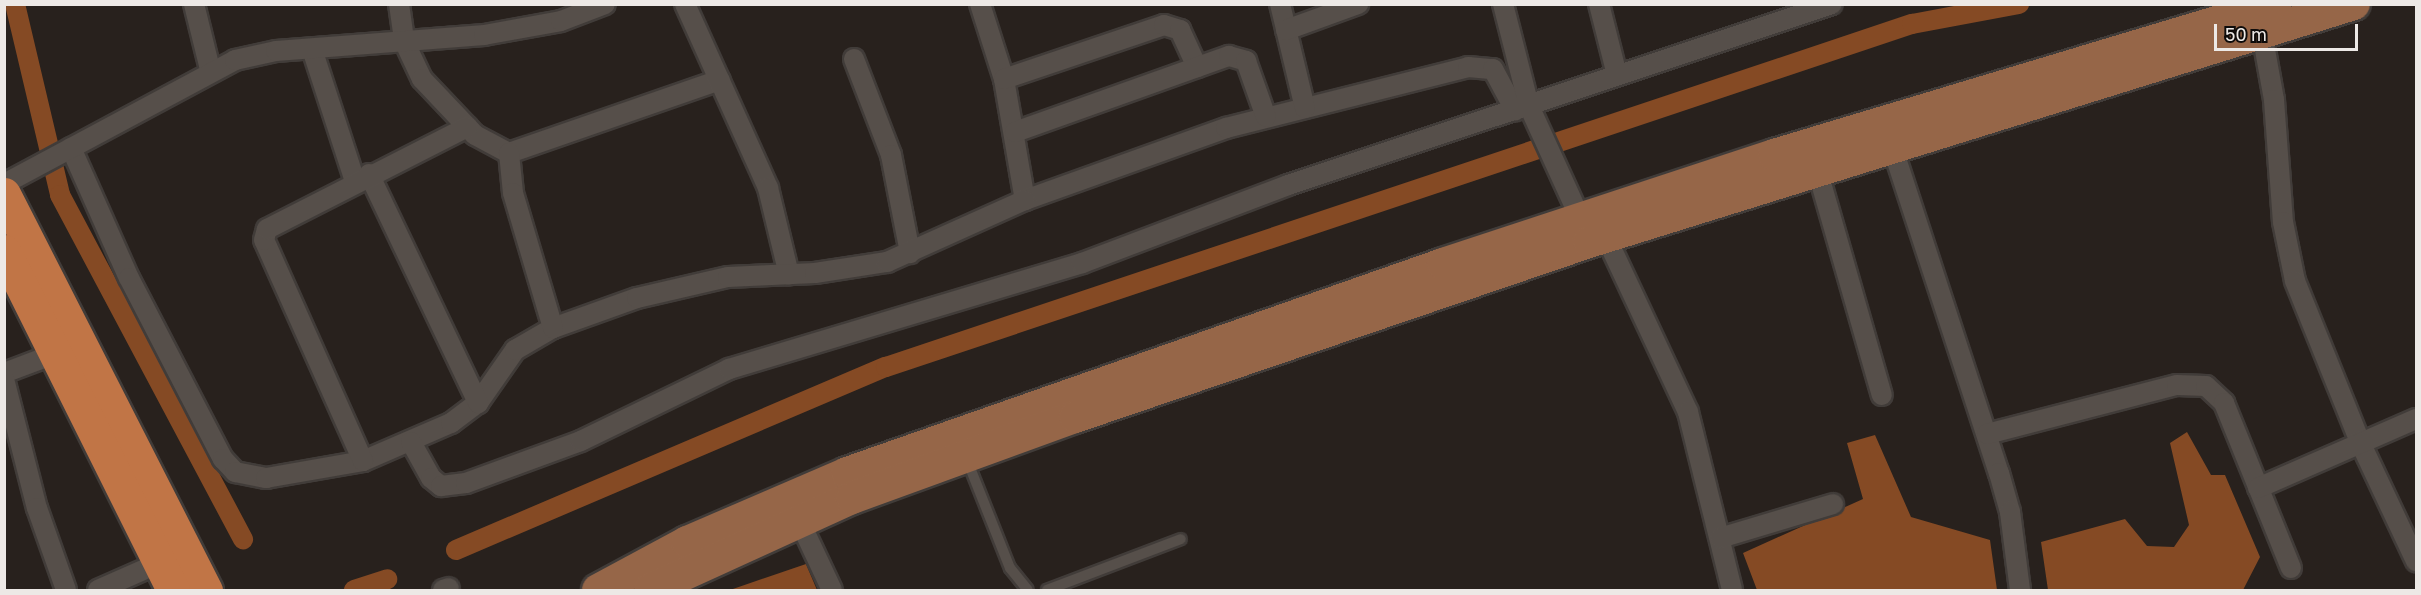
<!DOCTYPE html>
<html>
<head>
<meta charset="utf-8">
<style>
  body { margin:0 }
  #map { position:relative; width:2421px; height:595px; overflow:hidden; background:#28211d; font-family:"Golos Text",sans-serif }
  div>[style] { position:absolute }
  .water>* { inset:0; background:#854a24 }
  .canal>* { height:20px; margin:-10px; padding:0 10px; transform-origin:10px; border-radius:10px; background:#854a24 }
  .roads { filter:drop-shadow(2px 0 #413c39) drop-shadow(-2px 0 #413c39) drop-shadow(0 2px #413c39) drop-shadow(0 -2px #413c39) }
  .lane>* { height:10px; margin:-5px; padding:0 5px; transform-origin:5px; border-radius:5px; background:#564f4a }
  .street>* { height:20px; margin:-10px; padding:0 10px; transform-origin:10px; border-radius:10px; background:#564f4a }
  .primary>* { height:32px; margin:-16px; padding:0 16px; transform-origin:16px; border-radius:16px; background:#966648 }
  .highway>* { height:33px; margin:-16.5px; padding:0 16.5px; transform-origin:16.5px; border-radius:16.5px; background:#c17546 }
  span { translate:-50% -50%; white-space:nowrap; text-align:center; line-height:1.15; -webkit-text-stroke:5px #0e0b0a; paint-order:stroke }
  .frame { position:absolute; inset:0; border:6px solid #ede9e6; pointer-events:none }
  .scale { position:absolute; left:2214px; top:24px; width:144px; height:27px; box-sizing:border-box; border:3px solid #ede9e6; border-top:0; padding-left:8px; font-size:18px; line-height:21px; white-space:nowrap; color:#ede9e6; -webkit-text-stroke:4px #0e0b0a; paint-order:stroke }
</style>
</head>
<body>
<div id="map">
  <div class="water">
    <i style="clip-path:polygon(2187px 432px,2211px 475px,2225px 475px,2260px 557px,2243px 590px,2048px 590px,2041px 542px,2125px 519px,2147px 546px,2174px 547px,2189px 525px,2170px 443px)"></i>
    <i style="clip-path:polygon(1875px 435px,1911px 517px,1990px 540px,1997px 590px,1757px 590px,1743px 553px,1863px 499px,1847px 443px)"></i>
    <i style="clip-path:polygon(806px 564px,817px 590px,730px 590px)"></i>
  </div>
  <div class="canal">
    <i style="left:15px;top:4px;width:196px;rotate:76.7deg"></i>
    <i style="left:60px;top:195px;width:390px;rotate:62deg"></i>
    <i style="left:456px;top:550px;width:467px;rotate:-23.1deg"></i>
    <i style="left:886px;top:367px;width:1082px;rotate:-18.49deg"></i>
    <i style="left:1912px;top:24px;width:109px;rotate:-10.6deg"></i>
    <i style="left:354px;top:590px;width:35px;rotate:-18deg"></i>
  </div>
  <div class="roads">
    <div class="lane">
      <i style="left:967px;top:460px;width:116px;rotate:68.3deg"></i>
      <i style="left:1010px;top:568px;width:28px;rotate:51deg"></i>
      <i style="left:1047px;top:590px;width:143px;rotate:-20.8deg"></i>
    </div>
    <div class="street">
      <i style="left:194px;top:4px;width:67px;rotate:76.2deg"></i>
      <i style="left:399px;top:4px;width:37px;rotate:82deg"></i>
      <i style="left:404px;top:41px;width:42px;rotate:64.7deg"></i>
      <i style="left:422px;top:79px;width:77px;rotate:46.6deg"></i>
      <i style="left:475px;top:135px;width:38px;rotate:28deg"></i>
      <i style="left:509px;top:153px;width:223px;rotate:-19.1deg"></i>
      <i style="left:685px;top:4px;width:202px;rotate:65.7deg"></i>
      <i style="left:768px;top:188px;width:89px;rotate:76.4deg"></i>
      <i style="left:980px;top:4px;width:79px;rotate:72.3deg"></i>
      <i style="left:1004px;top:79px;width:123px;rotate:80.2deg"></i>
      <i style="left:1025px;top:200px;width:214px;rotate:-19.7deg"></i>
      <i style="left:1226px;top:128px;width:250px;rotate:-14.1deg"></i>
      <i style="left:1468px;top:67px;width:25px;rotate:5deg"></i>
      <i style="left:1493px;top:69px;width:47px;rotate:61.8deg"></i>
      <i style="left:1280px;top:4px;width:107px;rotate:76.5deg"></i>
      <i style="left:1503px;top:4px;width:105px;rotate:75.7deg"></i>
      <i style="left:1529px;top:106px;width:135px;rotate:65.5deg"></i>
      <i style="left:1599px;top:4px;width:73px;rotate:75.8deg"></i>
      <i style="left:1286px;top:30px;width:77px;rotate:-19.9deg"></i>
      <i style="left:2262px;top:33px;width:68px;rotate:79.8deg"></i>
      <i style="left:2274px;top:100px;width:122px;rotate:85.8deg"></i>
      <i style="left:2283px;top:222px;width:60px;rotate:78.5deg"></i>
      <i style="left:2295px;top:281px;width:174px;rotate:68deg"></i>
      <i style="left:2360px;top:442px;width:132px;rotate:64.8deg"></i>
      <i style="left:312px;top:49px;width:139px;rotate:72deg"></i>
      <i style="left:854px;top:59px;width:103px;rotate:68.9deg"></i>
      <i style="left:891px;top:155px;width:100px;rotate:79deg"></i>
      <i style="left:1004px;top:79px;width:169px;rotate:-18.6deg"></i>
      <i style="left:1164px;top:25px;width:17px;rotate:17deg"></i>
      <i style="left:1180px;top:30px;width:41px;rotate:65.3deg"></i>
      <i style="left:1015px;top:132px;width:227px;rotate:-19.6deg"></i>
      <i style="left:1229px;top:56px;width:18px;rotate:16deg"></i>
      <i style="left:1246px;top:61px;width:59px;rotate:70.3deg"></i>
      <i style="left:1889px;top:137px;width:354px;rotate:71.9deg"></i>
      <i style="left:1999px;top:473px;width:41px;rotate:74.2deg"></i>
      <i style="left:2010px;top:512px;width:79px;rotate:82.7deg"></i>
      <i style="left:71px;top:148px;width:142px;rotate:66deg"></i>
      <i style="left:129px;top:278px;width:204px;rotate:62.6deg"></i>
      <i style="left:223px;top:459px;width:18px;rotate:47deg"></i>
      <i style="left:235px;top:472px;width:32px;rotate:11deg"></i>
      <i style="left:266px;top:478px;width:98px;rotate:-9.9deg"></i>
      <i style="left:363px;top:461px;width:96px;rotate:-23.4deg"></i>
      <i style="left:451px;top:423px;width:34px;rotate:-37deg"></i>
      <i style="left:478px;top:403px;width:65px;rotate:-55.1deg"></i>
      <i style="left:515px;top:350px;width:44px;rotate:-30.1deg"></i>
      <i style="left:553px;top:328px;width:89px;rotate:-19.7deg"></i>
      <i style="left:637px;top:298px;width:93px;rotate:-13deg"></i>
      <i style="left:728px;top:277px;width:87px;rotate:-2.6deg"></i>
      <i style="left:815px;top:273px;width:73px;rotate:-8.7deg"></i>
      <i style="left:887px;top:262px;width:151px;rotate:-24.2deg"></i>
      <i style="left:509px;top:153px;width:40px;rotate:84.3deg"></i>
      <i style="left:513px;top:193px;width:141px;rotate:73.5deg"></i>
      <i style="left:1817px;top:169px;width:235px;rotate:74deg"></i>
      <i style="left:369px;top:174px;width:254px;rotate:64.5deg"></i>
      <i style="left:4px;top:184px;width:262px;rotate:-28.2deg"></i>
      <i style="left:235px;top:60px;width:42px;rotate:-12.4deg"></i>
      <i style="left:276px;top:51px;width:209px;rotate:-4.4deg"></i>
      <i style="left:484px;top:35px;width:78px;rotate:-10.3deg"></i>
      <i style="left:561px;top:21px;width:47px;rotate:-21.1deg"></i>
      <i style="left:1606px;top:237px;width:193px;rotate:64.9deg"></i>
      <i style="left:1688px;top:412px;width:183px;rotate:76.1deg"></i>
      <i style="left:4px;top:373px;width:57px;rotate:-20.7deg"></i>
      <i style="left:4px;top:379px;width:133px;rotate:75.7deg"></i>
      <i style="left:37px;top:508px;width:87px;rotate:70.5deg"></i>
      <i style="left:1987px;top:434px;width:196px;rotate:-14.5deg"></i>
      <i style="left:2177px;top:385px;width:29px;rotate:2deg"></i>
      <i style="left:2206px;top:386px;width:25px;rotate:43deg"></i>
      <i style="left:2224px;top:403px;width:178px;rotate:67.9deg"></i>
      <i style="left:411px;top:442px;width:41px;rotate:60.9deg"></i>
      <i style="left:431px;top:478px;width:13px;rotate:39deg"></i>
      <i style="left:441px;top:486px;width:25px;rotate:-7deg"></i>
      <i style="left:466px;top:483px;width:122px;rotate:-20.1deg"></i>
      <i style="left:581px;top:441px;width:165px;rotate:-25.9deg"></i>
      <i style="left:729px;top:369px;width:369px;rotate:-16.7deg"></i>
      <i style="left:1082px;top:263px;width:220px;rotate:-20.7deg"></i>
      <i style="left:1288px;top:185px;width:573px;rotate:-18.4deg"></i>
      <i style="left:363px;top:461px;width:242px;rotate:-114.1deg"></i>
      <i style="left:264px;top:240px;width:11px;rotate:-75deg"></i>
      <i style="left:267px;top:229px;width:225px;rotate:-27deg"></i>
      <i style="left:2258px;top:488px;width:172px;rotate:-23.6deg"></i>
      <i style="left:799px;top:520px;width:77px;rotate:64.8deg"></i>
      <i style="left:1720px;top:538px;width:118px;rotate:-16.7deg"></i>
      <i style="left:98px;top:590px;width:67px;rotate:-23.9deg"></i>
      <i style="left:443px;top:590px;width:6px;rotate:-18deg"></i>
    </div>
    <div class="primary">
      <i style="left:598px;top:590px;width:101px;rotate:-28.3deg"></i>
      <i style="left:687px;top:542px;width:174px;rotate:-23.3deg"></i>
      <i style="left:847px;top:473px;width:632px;rotate:-19.32deg"></i>
      <i style="left:1443px;top:264px;width:348px;rotate:-18.2deg"></i>
      <i style="left:1774px;top:155px;width:524px;rotate:-16.74deg"></i>
      <i style="left:650px;top:590px;width:222px;rotate:-24.5deg"></i>
      <i style="left:852px;top:498px;width:237px;rotate:-20deg"></i>
      <i style="left:1075px;top:417px;width:543px;rotate:-18.8deg"></i>
      <i style="left:1589px;top:242px;width:801px;rotate:-17.28deg"></i>
    </div>
    <div class="highway">
      <i style="left:4px;top:194px;width:445px;rotate:63deg"></i>
      <i style="left:4px;top:251px;width:379px;rotate:63.5deg"></i>
    </div>
  </div>
  <div class="frame"></div>
  <div class="scale">50 m</div>
</div>
</body>
</html>
